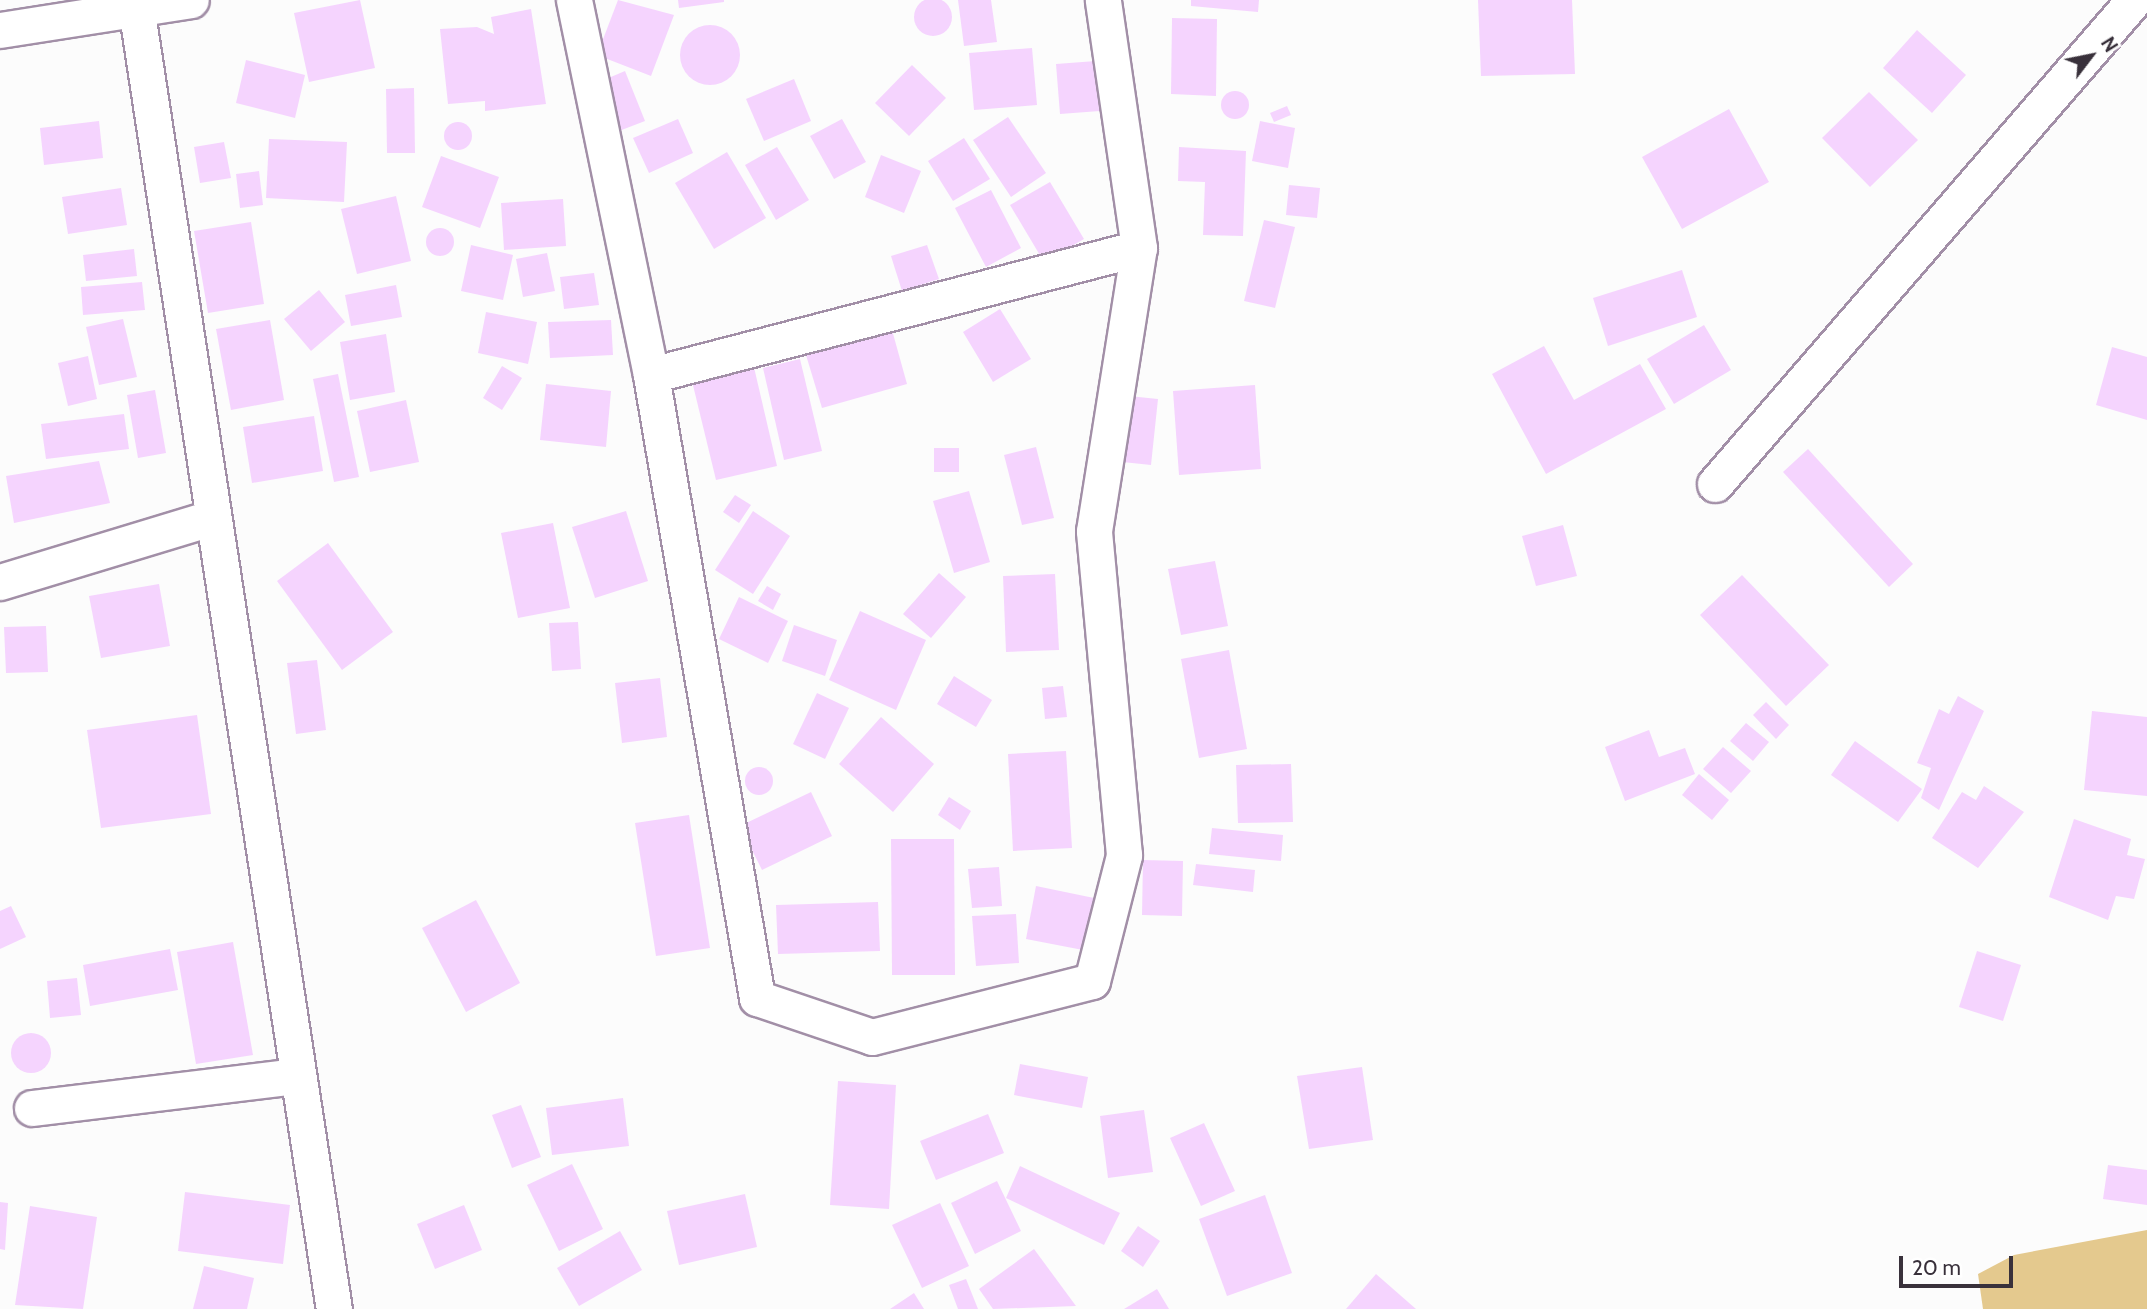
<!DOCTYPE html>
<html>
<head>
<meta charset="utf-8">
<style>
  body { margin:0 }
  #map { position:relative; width:2147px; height:1309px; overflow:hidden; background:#fcfcfc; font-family:Cabin,sans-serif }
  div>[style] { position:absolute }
  .green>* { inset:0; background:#e4c98e }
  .building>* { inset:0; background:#f5d4fe }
  .round { border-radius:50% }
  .roads { filter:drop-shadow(2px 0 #a28fa7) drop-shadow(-2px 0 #a28fa7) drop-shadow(0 2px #a28fa7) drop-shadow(0 -2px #a28fa7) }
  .street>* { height:35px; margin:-17.5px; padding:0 17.5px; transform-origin:17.5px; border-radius:17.5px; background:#fff }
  span { translate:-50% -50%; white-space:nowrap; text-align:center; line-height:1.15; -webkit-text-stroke:5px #fff; paint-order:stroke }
  .north { position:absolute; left:2056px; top:21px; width:70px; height:70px; -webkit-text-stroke:5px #fff; paint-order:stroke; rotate:58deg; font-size:19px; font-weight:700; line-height:28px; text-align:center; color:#39313b }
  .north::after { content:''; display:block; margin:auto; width:24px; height:32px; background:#39313b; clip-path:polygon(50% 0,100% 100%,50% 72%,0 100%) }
  .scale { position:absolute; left:1899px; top:1256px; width:114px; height:32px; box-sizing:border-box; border:4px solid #39313b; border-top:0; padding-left:9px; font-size:21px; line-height:24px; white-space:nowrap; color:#39313b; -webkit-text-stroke:5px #fff; paint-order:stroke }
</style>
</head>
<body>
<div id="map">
  <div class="green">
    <i style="clip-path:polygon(2147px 1230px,2147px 1309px,1983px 1309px,1978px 1274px,2014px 1255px)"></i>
  </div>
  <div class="building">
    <i class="round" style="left:914px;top:-2px;width:38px;height:38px"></i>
    <i style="clip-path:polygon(360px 0,375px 68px,309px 82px,294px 13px)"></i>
    <i style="clip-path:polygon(618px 0,674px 15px,651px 76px,597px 55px)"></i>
    <i style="clip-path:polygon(678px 0,724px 0,724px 2px,679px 8px)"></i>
    <i style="clip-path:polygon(958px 0,991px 0,997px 42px,964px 46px)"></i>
    <i style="clip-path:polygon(1191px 0,1259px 0,1258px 12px,1191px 6px)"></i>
    <i style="clip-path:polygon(1478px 0,1572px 0,1575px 74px,1481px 76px)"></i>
    <i style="clip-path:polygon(531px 9px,546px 104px,485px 111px,485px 101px,448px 104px,440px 29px,477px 27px,494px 34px,491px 17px)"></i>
    <i style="clip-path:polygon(1172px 18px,1217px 19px,1216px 96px,1171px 94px)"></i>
    <i class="round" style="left:680px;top:25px;width:60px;height:60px"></i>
    <i style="clip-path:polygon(1917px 30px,1966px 75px,1932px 113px,1883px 68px)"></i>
    <i style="clip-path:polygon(1032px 48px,1037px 105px,974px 110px,969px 53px)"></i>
    <i style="clip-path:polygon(246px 60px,305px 75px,295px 118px,236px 103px)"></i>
    <i style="clip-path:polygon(1109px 60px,1113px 110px,1060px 114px,1056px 64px)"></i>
    <i style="clip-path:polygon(912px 65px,946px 98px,909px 136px,875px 103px)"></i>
    <i style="clip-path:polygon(625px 71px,645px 121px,619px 131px,599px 82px)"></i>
    <i style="clip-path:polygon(794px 79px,811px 121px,764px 141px,746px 99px)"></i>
    <i style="clip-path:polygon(414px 88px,415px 153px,387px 153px,386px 89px)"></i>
    <i class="round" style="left:1221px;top:91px;width:28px;height:28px"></i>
    <i style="clip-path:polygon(1869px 92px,1918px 140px,1870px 187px,1822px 138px)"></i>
    <i style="clip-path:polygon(1287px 106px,1291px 115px,1274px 122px,1270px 113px)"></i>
    <i style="clip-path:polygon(1729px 109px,1769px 182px,1682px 229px,1642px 157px)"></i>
    <i style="clip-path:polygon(1008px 117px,1046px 173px,1011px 197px,973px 140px)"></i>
    <i style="clip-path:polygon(678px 119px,693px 153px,649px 173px,633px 138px)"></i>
    <i style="clip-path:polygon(842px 119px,866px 162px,834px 179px,810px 136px)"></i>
    <i style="clip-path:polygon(99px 121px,103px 158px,44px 165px,40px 128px)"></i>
    <i style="clip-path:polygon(1260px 121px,1295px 128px,1288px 168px,1252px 161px)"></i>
    <i class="round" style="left:444px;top:122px;width:28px;height:28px"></i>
    <i style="clip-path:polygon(964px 138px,990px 179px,953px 201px,928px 161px)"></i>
    <i style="clip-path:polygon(269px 139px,347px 142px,344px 202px,266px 198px)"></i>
    <i style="clip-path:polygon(224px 142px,231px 178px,200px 183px,194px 147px)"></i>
    <i style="clip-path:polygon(777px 147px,809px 200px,776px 220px,745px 165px)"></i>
    <i style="clip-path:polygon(1179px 147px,1246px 151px,1243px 236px,1203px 235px,1205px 182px,1178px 181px)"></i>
    <i style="clip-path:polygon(727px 152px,766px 218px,714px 249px,675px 183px)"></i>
    <i style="clip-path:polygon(881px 155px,921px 171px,904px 213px,865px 197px)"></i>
    <i style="clip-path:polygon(441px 156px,499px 177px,480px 228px,422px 207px)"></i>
    <i style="clip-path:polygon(259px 171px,263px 205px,240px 208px,236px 174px)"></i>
    <i style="clip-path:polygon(1050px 182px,1084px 239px,1044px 262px,1010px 205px)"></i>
    <i style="clip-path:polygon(1289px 185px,1320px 188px,1317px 218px,1286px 215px)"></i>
    <i style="clip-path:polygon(121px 188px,127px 225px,68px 234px,62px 197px)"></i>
    <i style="clip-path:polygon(991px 190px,1021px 248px,986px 267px,955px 208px)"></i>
    <i style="clip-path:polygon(396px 196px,411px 261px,357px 274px,341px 209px)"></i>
    <i style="clip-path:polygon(563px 199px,566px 246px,504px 250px,501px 203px)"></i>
    <i style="clip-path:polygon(1264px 220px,1295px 227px,1275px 308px,1244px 301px)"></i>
    <i style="clip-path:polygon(251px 222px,264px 304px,208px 313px,194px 231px)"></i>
    <i class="round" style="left:426px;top:228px;width:28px;height:28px"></i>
    <i style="clip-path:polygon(471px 245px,513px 255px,503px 300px,461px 291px)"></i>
    <i style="clip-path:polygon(927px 245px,939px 279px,902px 291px,891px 256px)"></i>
    <i style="clip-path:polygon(134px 249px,137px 276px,86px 281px,83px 255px)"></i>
    <i style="clip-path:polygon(547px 253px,555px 291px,523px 297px,516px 259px)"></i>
    <i style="clip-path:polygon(1682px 270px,1697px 317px,1608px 346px,1593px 298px)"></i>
    <i style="clip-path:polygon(594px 273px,599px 305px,564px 309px,560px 277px)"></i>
    <i style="clip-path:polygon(142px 282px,145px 310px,83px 315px,81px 287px)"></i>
    <i style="clip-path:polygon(396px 285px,402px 317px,351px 326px,345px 295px)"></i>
    <i style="clip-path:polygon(319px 290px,345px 322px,311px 351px,284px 319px)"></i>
    <i style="clip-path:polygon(1000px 309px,1031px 359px,993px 382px,963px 332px)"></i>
    <i style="clip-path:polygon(486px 312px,537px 322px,528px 364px,478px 353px)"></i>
    <i style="clip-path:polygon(123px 319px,137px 377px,99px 385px,86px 327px)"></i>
    <i style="clip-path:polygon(270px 320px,284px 400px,231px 410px,216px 329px)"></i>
    <i style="clip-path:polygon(611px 320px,613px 355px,550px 358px,548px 322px)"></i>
    <i style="clip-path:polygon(1704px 325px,1731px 370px,1674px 404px,1647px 359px)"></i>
    <i style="clip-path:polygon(892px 330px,907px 384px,822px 408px,806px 355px)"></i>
    <i style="clip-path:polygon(386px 334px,395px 392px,350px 400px,340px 342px)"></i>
    <i style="clip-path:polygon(1544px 346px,1574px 400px,1640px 364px,1666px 409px,1546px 474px,1492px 374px)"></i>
    <i style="clip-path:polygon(2112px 347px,2147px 357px,2147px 420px,2096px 405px)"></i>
    <i style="clip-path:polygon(88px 356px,97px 399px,68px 406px,58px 363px)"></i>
    <i style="clip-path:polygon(800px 359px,822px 451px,784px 460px,763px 368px)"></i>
    <i style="clip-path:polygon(753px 363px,777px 466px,716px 480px,691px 377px)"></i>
    <i style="clip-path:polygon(502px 366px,522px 378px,502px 410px,483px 398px)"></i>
    <i style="clip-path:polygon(338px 374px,359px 477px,334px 482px,313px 379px)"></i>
    <i style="clip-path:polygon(546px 384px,611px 391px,606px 447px,540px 440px)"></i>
    <i style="clip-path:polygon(1255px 385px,1261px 469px,1179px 475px,1173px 391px)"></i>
    <i style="clip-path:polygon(155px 390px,166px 453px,138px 458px,127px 395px)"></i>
    <i style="clip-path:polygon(1119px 395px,1158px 399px,1151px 465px,1113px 461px)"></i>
    <i style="clip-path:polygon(406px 400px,419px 462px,370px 472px,357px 411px)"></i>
    <i style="clip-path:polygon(124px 414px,129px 449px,46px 459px,41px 424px)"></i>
    <i style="clip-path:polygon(314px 416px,323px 471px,252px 483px,243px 427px)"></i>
    <i style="clip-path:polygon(1036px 447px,1054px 518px,1022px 525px,1004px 455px)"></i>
    <i style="clip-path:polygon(934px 448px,959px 448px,959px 472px,934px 472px)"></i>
    <i style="clip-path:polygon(1808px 449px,1913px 564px,1889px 587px,1783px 472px)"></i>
    <i style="clip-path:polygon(99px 461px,110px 503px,14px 523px,6px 476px)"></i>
    <i style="clip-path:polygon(969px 491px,990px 562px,954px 573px,933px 501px)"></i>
    <i style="clip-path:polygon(735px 495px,751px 505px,739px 523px,723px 512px)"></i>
    <i style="clip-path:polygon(626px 511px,648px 581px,595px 598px,572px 527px)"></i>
    <i style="clip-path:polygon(753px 511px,790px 536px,753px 594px,715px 570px)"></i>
    <i style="clip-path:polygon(553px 523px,570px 608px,518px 618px,501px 533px)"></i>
    <i style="clip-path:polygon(1563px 525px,1577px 576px,1536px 586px,1522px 536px)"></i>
    <i style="clip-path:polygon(328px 543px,393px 632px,342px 670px,277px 581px)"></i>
    <i style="clip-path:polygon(1215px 561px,1228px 626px,1181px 635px,1168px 569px)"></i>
    <i style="clip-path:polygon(939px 573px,966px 597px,931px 638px,903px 614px)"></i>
    <i style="clip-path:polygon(1055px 574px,1059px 650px,1006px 652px,1003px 576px)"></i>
    <i style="clip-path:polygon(1742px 575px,1829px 665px,1786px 706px,1700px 615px)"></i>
    <i style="clip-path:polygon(159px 584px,170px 646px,101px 658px,89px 596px)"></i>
    <i style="clip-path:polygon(767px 586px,781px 594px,773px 610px,758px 601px)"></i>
    <i style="clip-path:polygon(739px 597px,788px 621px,768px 663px,719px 639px)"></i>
    <i style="clip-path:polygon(860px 611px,926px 640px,896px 710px,829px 680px)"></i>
    <i style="clip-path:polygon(578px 622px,581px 669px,552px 671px,549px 623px)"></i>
    <i style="clip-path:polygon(794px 625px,837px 640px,825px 676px,782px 661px)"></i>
    <i style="clip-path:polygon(46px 626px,48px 672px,6px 673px,4px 627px)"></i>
    <i style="clip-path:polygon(1229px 650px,1247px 749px,1199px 758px,1181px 659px)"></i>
    <i style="clip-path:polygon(317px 660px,326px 730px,296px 734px,287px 663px)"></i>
    <i style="clip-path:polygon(954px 676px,992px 700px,976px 727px,937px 704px)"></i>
    <i style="clip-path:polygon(660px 678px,667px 737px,622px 743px,615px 683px)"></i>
    <i style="clip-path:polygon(1063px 686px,1067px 717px,1045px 719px,1042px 688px)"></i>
    <i style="clip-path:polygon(817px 693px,849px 708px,825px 759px,793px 744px)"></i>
    <i style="clip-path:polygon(1958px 696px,1984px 711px,1939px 810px,1921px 798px,1931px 768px,1917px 763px,1939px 709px,1949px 714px)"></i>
    <i style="clip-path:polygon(1766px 702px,1789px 725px,1776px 739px,1753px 715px)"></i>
    <i style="clip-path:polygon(2092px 711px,2147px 717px,2147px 796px,2084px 790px)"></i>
    <i style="clip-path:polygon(197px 715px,211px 814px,101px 828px,87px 730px)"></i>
    <i style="clip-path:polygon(881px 717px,934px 764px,893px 812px,839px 764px)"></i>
    <i style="clip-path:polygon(1746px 723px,1769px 742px,1753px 761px,1730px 741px)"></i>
    <i style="clip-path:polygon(1649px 730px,1659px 757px,1685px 748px,1695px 774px,1625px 801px,1605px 747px)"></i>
    <i style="clip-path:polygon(1855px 741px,1922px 789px,1898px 822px,1831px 775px)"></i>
    <i style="clip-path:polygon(1723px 747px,1751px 771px,1731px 793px,1703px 769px)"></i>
    <i style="clip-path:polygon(1066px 751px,1072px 848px,1013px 851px,1008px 754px)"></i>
    <i style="clip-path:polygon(1291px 764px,1293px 822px,1238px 823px,1236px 765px)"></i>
    <i class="round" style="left:745px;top:767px;width:28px;height:28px"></i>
    <i style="clip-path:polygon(1699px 774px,1729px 800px,1712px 820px,1682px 795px)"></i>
    <i style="clip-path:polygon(1984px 786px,2024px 812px,1978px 868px,1932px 838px,1962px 792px,1976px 800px)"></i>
    <i style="clip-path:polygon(811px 792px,832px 836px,762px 870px,740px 826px)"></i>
    <i style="clip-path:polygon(949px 797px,971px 811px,960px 830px,938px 815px)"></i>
    <i style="clip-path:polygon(689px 815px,710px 948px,656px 956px,635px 823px)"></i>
    <i style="clip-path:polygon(2074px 819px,2131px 839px,2127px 855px,2145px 859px,2134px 899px,2116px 896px,2108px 920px,2049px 897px)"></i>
    <i style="clip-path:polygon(1212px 828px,1283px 835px,1281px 861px,1209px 854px)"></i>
    <i style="clip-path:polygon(891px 839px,954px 839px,955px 975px,892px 975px)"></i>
    <i style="clip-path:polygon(1143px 860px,1183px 861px,1182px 916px,1142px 915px)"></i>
    <i style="clip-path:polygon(1196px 864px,1255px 870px,1253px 892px,1193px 885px)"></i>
    <i style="clip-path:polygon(999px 867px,1002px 906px,972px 908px,968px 869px)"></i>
    <i style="clip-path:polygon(1036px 886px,1094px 898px,1083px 950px,1026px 939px)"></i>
    <i style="clip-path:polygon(476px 900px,520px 983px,466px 1012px,422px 928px)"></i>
    <i style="clip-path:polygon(878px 902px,880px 951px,778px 954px,776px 905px)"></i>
    <i style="clip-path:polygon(11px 906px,26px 937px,0 949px,0 911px)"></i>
    <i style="clip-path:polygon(1016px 914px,1019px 963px,976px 966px,972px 916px)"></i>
    <i style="clip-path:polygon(233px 942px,253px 1055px,196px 1064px,177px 952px)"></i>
    <i style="clip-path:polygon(170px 949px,178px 990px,90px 1006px,83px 965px)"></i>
    <i style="clip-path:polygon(1977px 951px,2021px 965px,2003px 1021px,1959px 1007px)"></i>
    <i style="clip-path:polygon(77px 978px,81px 1015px,50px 1018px,47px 981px)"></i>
    <i class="round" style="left:11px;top:1033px;width:40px;height:40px"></i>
    <i style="clip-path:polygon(1020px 1064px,1088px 1077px,1082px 1108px,1014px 1095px)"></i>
    <i style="clip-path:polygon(1362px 1067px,1373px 1140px,1309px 1149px,1297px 1076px)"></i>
    <i style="clip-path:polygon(838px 1081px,896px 1085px,889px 1209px,830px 1205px)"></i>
    <i style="clip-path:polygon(623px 1098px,629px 1146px,552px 1155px,546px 1108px)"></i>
    <i style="clip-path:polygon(521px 1105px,541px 1157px,512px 1168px,492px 1115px)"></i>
    <i style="clip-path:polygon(1144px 1110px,1153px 1172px,1108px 1178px,1100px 1116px)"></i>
    <i style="clip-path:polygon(988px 1114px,1004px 1153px,936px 1180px,920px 1141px)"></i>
    <i style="clip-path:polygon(1204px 1123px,1235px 1191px,1201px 1206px,1170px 1138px)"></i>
    <i style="clip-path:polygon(572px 1164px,603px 1229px,559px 1251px,527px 1185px)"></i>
    <i style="clip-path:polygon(2108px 1165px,2147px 1170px,2147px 1205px,2103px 1199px)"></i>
    <i style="clip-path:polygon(1020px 1166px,1120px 1213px,1104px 1245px,1006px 1198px)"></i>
    <i style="clip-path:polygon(997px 1181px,1021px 1231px,975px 1254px,951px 1203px)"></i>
    <i style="clip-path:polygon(185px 1192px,290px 1205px,283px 1264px,178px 1251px)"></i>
    <i style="clip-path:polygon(745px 1194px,757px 1247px,679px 1265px,667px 1211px)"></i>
    <i style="clip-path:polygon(1265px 1195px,1292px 1273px,1227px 1296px,1199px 1219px)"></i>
    <i style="clip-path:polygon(0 1202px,8px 1203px,5px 1250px,0 1249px)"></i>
    <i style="clip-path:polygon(940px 1203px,969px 1266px,922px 1288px,892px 1225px)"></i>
    <i style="clip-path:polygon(464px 1205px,482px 1250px,435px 1269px,417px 1224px)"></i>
    <i style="clip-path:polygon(30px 1206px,97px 1217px,83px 1309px,15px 1305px)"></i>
    <i style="clip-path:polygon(1138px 1226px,1160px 1241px,1143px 1267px,1121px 1251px)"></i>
    <i style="clip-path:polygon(620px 1231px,642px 1270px,579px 1306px,557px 1268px)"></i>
    <i style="clip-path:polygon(1034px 1249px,1076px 1306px,993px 1309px,979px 1289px)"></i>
    <i style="clip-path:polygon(204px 1266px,254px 1278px,247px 1309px,193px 1309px)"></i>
    <i style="clip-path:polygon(1376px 1274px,1416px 1309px,1346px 1309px)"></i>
    <i style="clip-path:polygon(966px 1279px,978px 1309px,958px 1309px,949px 1285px)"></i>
    <i style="clip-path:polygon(1157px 1289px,1169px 1309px,1124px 1309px)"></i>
    <i style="clip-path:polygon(914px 1293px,924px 1309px,890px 1309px)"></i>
  </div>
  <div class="roads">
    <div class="street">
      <i style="left:135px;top:0;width:1324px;rotate:81.36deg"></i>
      <i style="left:574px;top:0;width:383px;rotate:78.4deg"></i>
      <i style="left:651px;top:375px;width:632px;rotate:80.34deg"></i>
      <i style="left:757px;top:998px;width:121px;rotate:18.7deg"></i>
      <i style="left:872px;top:1037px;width:227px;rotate:-14.3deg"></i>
      <i style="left:1092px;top:981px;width:130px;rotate:-75.7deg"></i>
      <i style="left:1124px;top:855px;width:325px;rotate:-95.3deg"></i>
      <i style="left:1094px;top:531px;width:287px;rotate:-81deg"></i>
      <i style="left:1139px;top:248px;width:251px;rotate:-98.3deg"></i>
      <i style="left:0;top:30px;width:193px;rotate:-8.9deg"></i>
      <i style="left:651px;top:375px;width:504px;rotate:-14.59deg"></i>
      <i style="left:1715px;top:484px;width:640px;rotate:-49.12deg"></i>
      <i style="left:0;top:582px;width:220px;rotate:-16.9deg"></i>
      <i style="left:32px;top:1108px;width:268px;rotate:-6.9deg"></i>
    </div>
  </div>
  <div class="north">N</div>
  <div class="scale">20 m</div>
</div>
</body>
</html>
